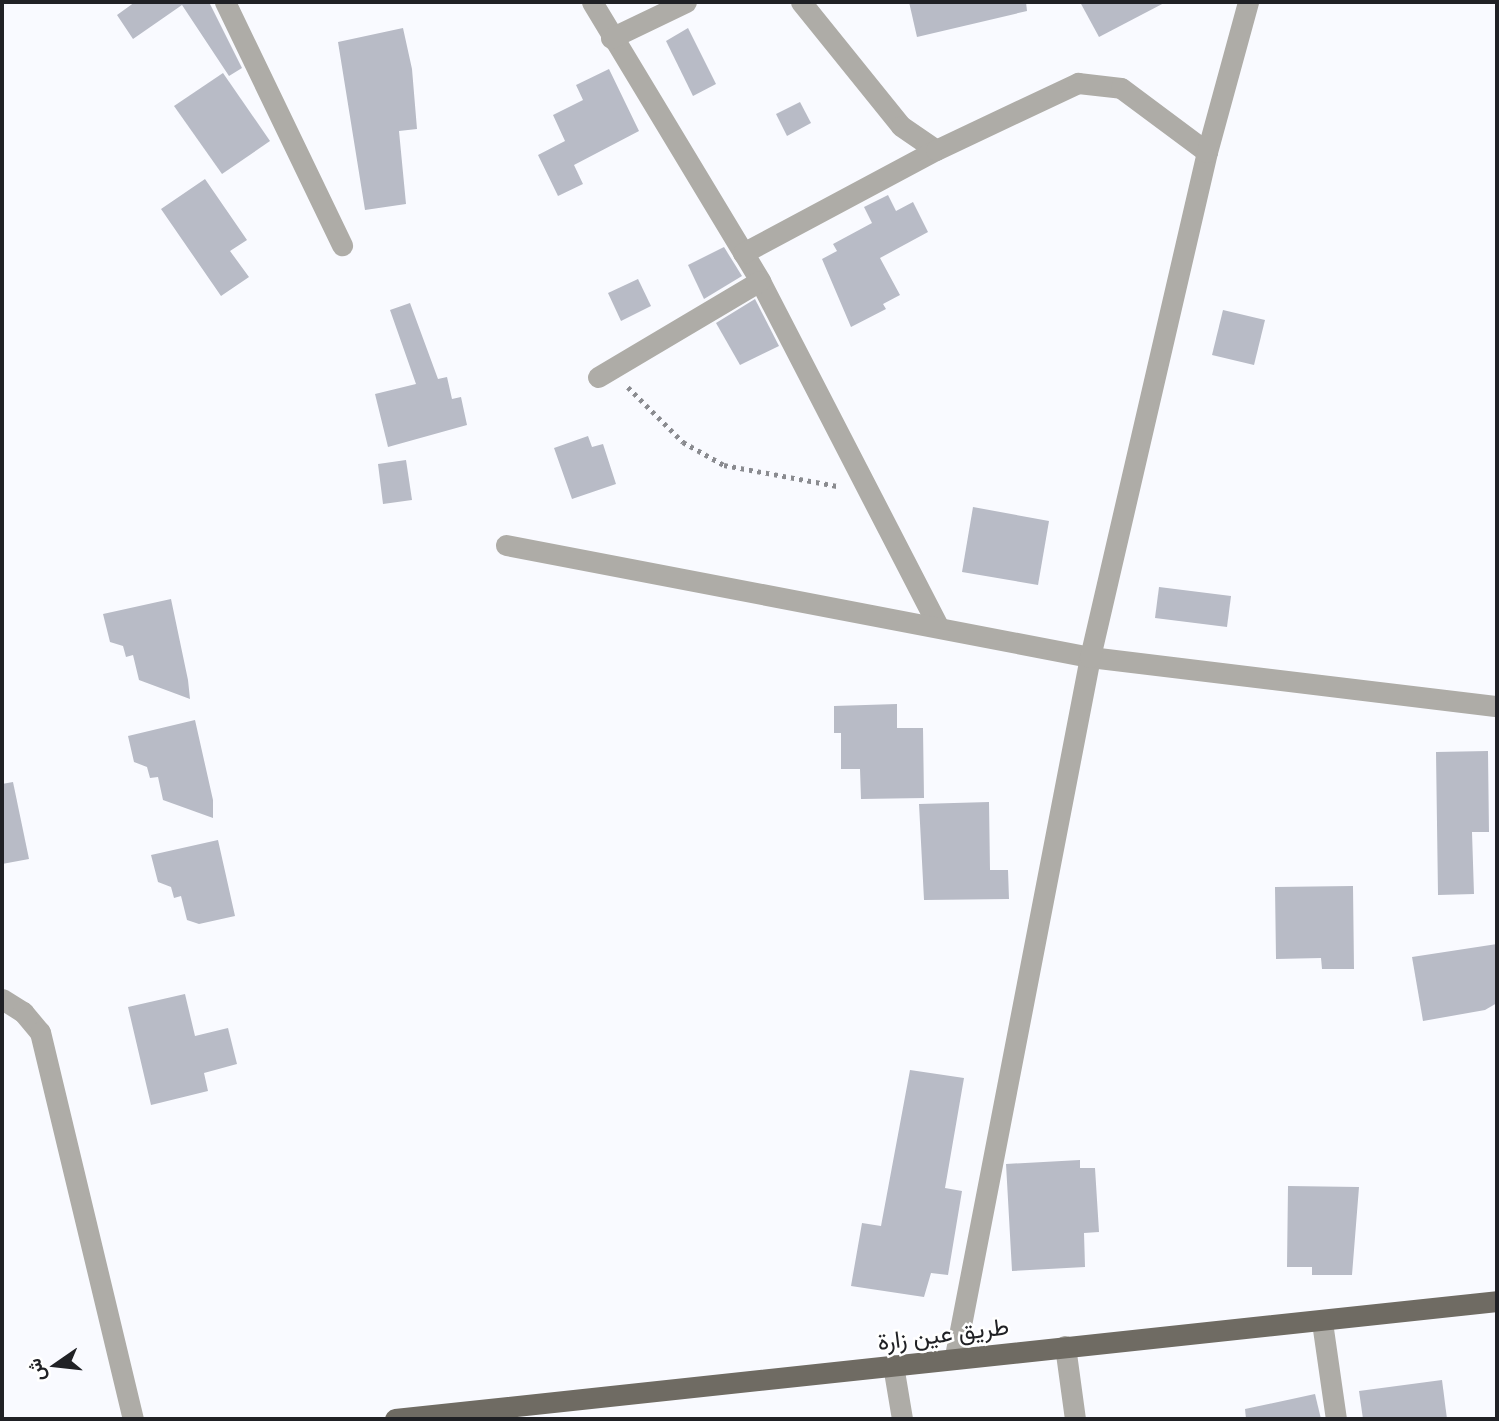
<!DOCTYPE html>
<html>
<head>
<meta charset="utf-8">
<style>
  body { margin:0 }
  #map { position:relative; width:1499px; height:1421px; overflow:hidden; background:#f9faff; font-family:"Noto Serif",Vazirmatn,serif }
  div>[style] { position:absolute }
  .building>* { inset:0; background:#b8bbc6 }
  .path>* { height:4.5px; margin-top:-2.25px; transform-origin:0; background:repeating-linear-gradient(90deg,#8a8b90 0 3.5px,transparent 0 8.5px) }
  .minor>* { height:21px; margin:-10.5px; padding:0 10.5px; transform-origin:10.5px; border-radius:10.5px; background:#aeaca7 }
  .primary>* { height:21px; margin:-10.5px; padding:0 10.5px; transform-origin:10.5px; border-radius:10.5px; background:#6f6b63 }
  span { translate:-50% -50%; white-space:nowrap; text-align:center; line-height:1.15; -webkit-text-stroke:5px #fff; paint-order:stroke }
  .street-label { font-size:24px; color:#202125 }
  .frame { position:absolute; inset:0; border:4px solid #202125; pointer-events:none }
  .north { position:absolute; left:21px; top:1330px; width:70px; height:70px; -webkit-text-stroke:5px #fff; paint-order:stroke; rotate:256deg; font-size:19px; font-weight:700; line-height:28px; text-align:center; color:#202125 }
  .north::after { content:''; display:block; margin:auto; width:24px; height:32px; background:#202125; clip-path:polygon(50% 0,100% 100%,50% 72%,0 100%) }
</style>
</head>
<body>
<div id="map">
  <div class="building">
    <i style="clip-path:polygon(135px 2px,209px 2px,242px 68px,229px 76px,182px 5px,133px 39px,117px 15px)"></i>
    <i style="clip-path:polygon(909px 2px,1026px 2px,1027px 11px,917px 37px)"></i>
    <i style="clip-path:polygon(1080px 2px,1166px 2px,1099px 37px)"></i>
    <i style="clip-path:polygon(403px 28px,412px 69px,417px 129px,399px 131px,406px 204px,365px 210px,338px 42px)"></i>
    <i style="clip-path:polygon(688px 28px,716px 84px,693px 96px,666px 41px)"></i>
    <i style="clip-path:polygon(609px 69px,639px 131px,574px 165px,583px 184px,558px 196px,538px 155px,565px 141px,553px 115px,583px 100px,576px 85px)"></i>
    <i style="clip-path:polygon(223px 73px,270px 141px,222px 174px,174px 106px)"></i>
    <i style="clip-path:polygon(800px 102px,811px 123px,787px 136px,776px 114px)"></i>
    <i style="clip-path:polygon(205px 179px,247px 240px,230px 251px,249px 277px,221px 296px,161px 209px)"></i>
    <i style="clip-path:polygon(888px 195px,896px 211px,913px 202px,928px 232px,880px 258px,900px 295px,883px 304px,886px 309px,851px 327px,822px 259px,837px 251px,833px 244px,872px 223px,864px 207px)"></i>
    <i style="clip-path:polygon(724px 247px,742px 276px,704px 299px,688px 265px)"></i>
    <i style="clip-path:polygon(638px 279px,651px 306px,621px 321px,608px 293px)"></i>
    <i style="clip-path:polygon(755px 299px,779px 346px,740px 365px,716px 323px)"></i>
    <i style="clip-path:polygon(410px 303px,438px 379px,447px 377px,452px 399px,461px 397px,467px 425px,388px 447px,375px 394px,416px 384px,390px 310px)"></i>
    <i style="clip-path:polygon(1223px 310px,1265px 320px,1254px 365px,1212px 355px)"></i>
    <i style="clip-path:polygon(588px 436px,592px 447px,603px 444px,616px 484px,572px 499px,554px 448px)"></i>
    <i style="clip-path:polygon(406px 460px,412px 500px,383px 504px,378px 464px)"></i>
    <i style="clip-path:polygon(973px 507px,1049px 521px,1038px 585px,962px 572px)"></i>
    <i style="clip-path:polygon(1159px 587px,1231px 596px,1227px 627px,1155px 618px)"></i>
    <i style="clip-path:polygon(171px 599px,188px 680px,190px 699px,139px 680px,133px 655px,126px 657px,123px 646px,110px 642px,103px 614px)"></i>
    <i style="clip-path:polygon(897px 704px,897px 728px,923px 728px,924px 798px,861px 799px,860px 769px,841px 769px,841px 733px,834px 733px,834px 706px)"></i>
    <i style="clip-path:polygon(195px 720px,213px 800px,213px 818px,163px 800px,158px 777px,150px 778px,147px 767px,134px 762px,128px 736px)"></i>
    <i style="clip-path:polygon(1488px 751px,1489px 832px,1472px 832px,1474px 894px,1438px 895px,1436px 752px)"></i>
    <i style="clip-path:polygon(13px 782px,29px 859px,2px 864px,2px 784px)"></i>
    <i style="clip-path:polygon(989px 802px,990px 870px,1008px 870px,1009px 899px,924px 900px,919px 804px)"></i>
    <i style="clip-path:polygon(218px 840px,235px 916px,199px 924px,187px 920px,181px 896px,174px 898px,171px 887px,158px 882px,151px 855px)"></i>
    <i style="clip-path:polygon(1353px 886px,1354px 969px,1322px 969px,1321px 958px,1276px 959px,1275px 887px)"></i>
    <i style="clip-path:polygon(1497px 944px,1497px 1003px,1485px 1010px,1423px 1021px,1412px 957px)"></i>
    <i style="clip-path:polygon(185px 994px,195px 1036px,228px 1028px,237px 1064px,204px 1073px,208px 1091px,151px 1105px,128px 1007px)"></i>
    <i style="clip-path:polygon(910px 1070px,964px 1078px,945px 1188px,962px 1191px,948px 1275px,931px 1273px,924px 1297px,851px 1286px,862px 1223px,881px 1226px)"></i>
    <i style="clip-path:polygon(1080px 1160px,1080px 1168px,1095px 1168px,1099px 1232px,1084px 1233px,1085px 1267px,1012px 1271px,1006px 1164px)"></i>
    <i style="clip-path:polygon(1288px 1186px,1359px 1187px,1352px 1275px,1312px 1275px,1312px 1267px,1287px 1267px)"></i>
    <i style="clip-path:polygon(1442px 1380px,1447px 1419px,1363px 1419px,1359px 1391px)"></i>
    <i style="clip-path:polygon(1315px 1394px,1321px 1419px,1246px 1419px,1245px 1409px)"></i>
  </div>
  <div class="path">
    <i style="left:628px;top:387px;width:78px;rotate:45deg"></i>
    <i style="left:683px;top:442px;width:47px;rotate:29.3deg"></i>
    <i style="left:724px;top:465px;width:115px;rotate:10.5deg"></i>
  </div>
  <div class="minor">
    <i style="left:225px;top:2px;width:270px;rotate:64.3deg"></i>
    <i style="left:592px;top:2px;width:326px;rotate:58.9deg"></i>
    <i style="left:760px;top:281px;width:388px;rotate:62.7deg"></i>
    <i style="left:801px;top:2px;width:159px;rotate:51.1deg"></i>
    <i style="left:901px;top:126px;width:42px;rotate:34.4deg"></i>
    <i style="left:611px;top:38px;width:83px;rotate:-25.6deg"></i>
    <i style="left:743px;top:253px;width:219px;rotate:-28.1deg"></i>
    <i style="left:936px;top:150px;width:157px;rotate:-25.3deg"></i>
    <i style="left:1078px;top:83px;width:43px;rotate:6.6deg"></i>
    <i style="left:1121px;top:88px;width:107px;rotate:36.7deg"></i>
    <i style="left:598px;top:377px;width:188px;rotate:-30.7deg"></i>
    <i style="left:506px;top:545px;width:595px;rotate:10.86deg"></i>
    <i style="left:1090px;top:657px;width:410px;rotate:6.9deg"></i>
    <i style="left:2px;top:999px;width:25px;rotate:32deg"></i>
    <i style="left:23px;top:1012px;width:26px;rotate:50deg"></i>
    <i style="left:40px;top:1032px;width:398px;rotate:76.5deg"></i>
    <i style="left:1322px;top:1322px;width:98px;rotate:81.8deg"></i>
    <i style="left:1065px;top:1346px;width:74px;rotate:82.2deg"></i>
    <i style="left:955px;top:1356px;width:712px;rotate:-79.07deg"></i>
    <i style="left:1090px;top:657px;width:518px;rotate:-76.96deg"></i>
    <i style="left:1207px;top:152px;width:156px;rotate:-74.7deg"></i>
    <i style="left:893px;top:1365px;width:55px;rotate:80.5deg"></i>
  </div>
  <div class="primary">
    <i style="left:395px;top:1419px;width:1108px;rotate:-6.11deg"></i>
  </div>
  <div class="street-label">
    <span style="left:943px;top:1333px;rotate:-7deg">طريق عين زارة</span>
  </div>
  <div class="frame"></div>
  <div class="north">ش</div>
</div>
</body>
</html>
